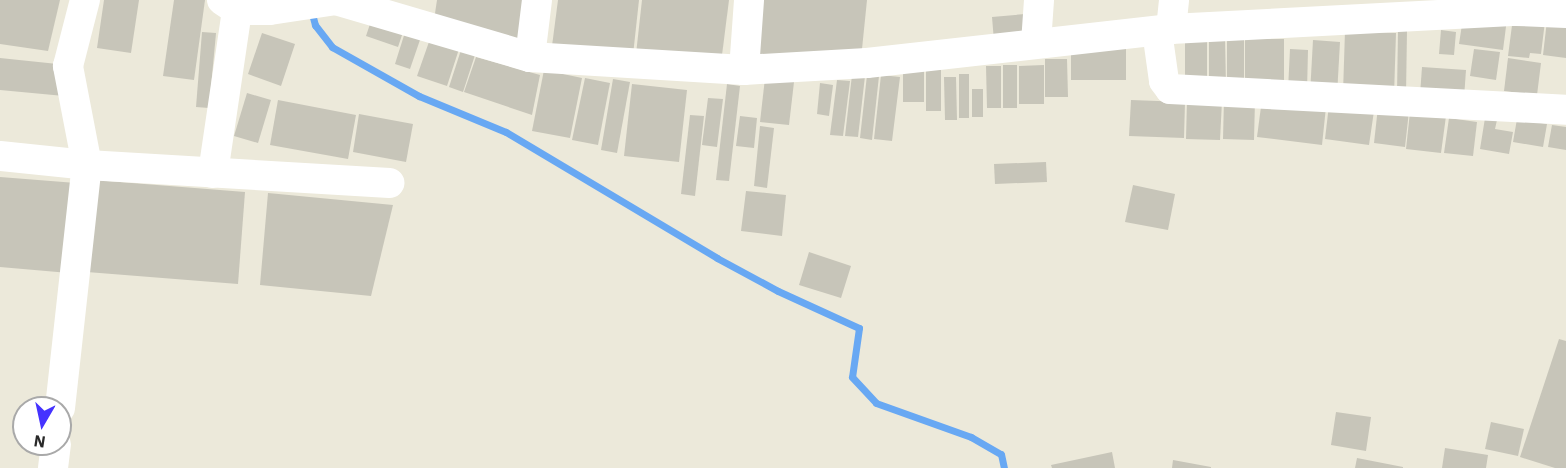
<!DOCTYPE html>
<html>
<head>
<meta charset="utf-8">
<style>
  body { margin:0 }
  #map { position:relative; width:1566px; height:468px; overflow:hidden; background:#ece9da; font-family:"IBM Plex Sans",sans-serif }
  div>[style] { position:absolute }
  .stream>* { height:7px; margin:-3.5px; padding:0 3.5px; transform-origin:3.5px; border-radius:3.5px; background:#68a8f3 }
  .building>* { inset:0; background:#c7c5b9 }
  .minor>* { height:30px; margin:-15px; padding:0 15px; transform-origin:15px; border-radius:15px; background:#fff }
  span { translate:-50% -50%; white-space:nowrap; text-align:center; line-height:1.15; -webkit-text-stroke:4.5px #fff; paint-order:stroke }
  .north { position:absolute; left:12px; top:396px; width:60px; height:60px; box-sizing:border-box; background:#fff; border:2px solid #a9a9a9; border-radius:50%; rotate:189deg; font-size:16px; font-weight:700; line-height:24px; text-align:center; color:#292929 }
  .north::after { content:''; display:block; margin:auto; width:21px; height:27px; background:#4533ff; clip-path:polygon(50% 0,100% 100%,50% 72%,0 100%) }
</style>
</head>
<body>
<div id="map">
  <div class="stream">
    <i style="left:311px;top:10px;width:16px;rotate:75deg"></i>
    <i style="left:315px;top:25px;width:28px;rotate:52deg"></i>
    <i style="left:332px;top:47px;width:100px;rotate:29.4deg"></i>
    <i style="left:419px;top:96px;width:94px;rotate:22.5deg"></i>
    <i style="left:506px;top:132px;width:246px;rotate:30.8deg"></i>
    <i style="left:717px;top:258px;width:69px;rotate:28.4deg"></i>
    <i style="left:778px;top:291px;width:89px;rotate:24.6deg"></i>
    <i style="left:859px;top:328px;width:49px;rotate:98.1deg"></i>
    <i style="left:852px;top:377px;width:35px;rotate:47deg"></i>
    <i style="left:876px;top:403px;width:101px;rotate:19.7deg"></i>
    <i style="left:971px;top:437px;width:34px;rotate:30deg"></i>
    <i style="left:1001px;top:454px;width:14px;rotate:78deg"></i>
  </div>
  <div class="building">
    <i style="clip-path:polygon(0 0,60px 0,48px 51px,0 44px)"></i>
    <i style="clip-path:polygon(104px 0,139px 0,131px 53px,97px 48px)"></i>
    <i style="clip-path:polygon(174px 0,205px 0,194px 80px,163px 76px)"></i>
    <i style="clip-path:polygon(437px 0,529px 0,523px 49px,434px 20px)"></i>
    <i style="clip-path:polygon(558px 0,639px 0,633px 55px,552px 46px)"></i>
    <i style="clip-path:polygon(642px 0,729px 0,721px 63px,636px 54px)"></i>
    <i style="clip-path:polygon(759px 0,867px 0,862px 49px,753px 56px)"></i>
    <i style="clip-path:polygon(1549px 3px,1566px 5px,1566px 58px,1543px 55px)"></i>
    <i style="clip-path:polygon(1465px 5px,1508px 11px,1503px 50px,1459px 44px)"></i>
    <i style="clip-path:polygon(1514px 10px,1546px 13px,1541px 54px,1530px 53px,1529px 58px,1508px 56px)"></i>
    <i style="clip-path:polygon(1025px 14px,1027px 38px,994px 41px,992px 17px)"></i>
    <i style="clip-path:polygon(371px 21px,403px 32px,398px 47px,366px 36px)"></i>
    <i style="clip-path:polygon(406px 29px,422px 34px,410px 69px,395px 64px)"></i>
    <i style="clip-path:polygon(1441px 30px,1456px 32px,1454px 55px,1439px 54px)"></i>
    <i style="clip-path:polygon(1345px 31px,1396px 33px,1394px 95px,1343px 93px)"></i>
    <i style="clip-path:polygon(1398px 31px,1407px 31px,1406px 94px,1397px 94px)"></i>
    <i style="clip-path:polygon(202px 32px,216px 33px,209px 108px,196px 107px)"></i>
    <i style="clip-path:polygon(262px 33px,295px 44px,281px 86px,248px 74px)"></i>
    <i style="clip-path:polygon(1225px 38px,1226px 86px,1209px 86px,1209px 39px)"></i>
    <i style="clip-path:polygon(430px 39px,459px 49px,447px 86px,417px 76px)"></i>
    <i style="clip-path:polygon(1227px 39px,1244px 39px,1244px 84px,1227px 85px)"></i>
    <i style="clip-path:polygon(1245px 39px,1284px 39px,1284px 84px,1245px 84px)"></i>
    <i style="clip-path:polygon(1313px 40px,1340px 42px,1337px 95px,1310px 94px)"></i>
    <i style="clip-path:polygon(1185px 41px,1207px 41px,1207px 86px,1185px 86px)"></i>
    <i style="clip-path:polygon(1071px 47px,1126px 47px,1126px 80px,1071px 80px)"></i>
    <i style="clip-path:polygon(1290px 49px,1308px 50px,1307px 91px,1288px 90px)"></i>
    <i style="clip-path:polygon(1474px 49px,1500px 52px,1496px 80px,1470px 76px)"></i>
    <i style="clip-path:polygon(461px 50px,475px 55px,463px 92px,449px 87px)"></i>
    <i style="clip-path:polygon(476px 57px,540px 75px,532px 115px,464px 92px)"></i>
    <i style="clip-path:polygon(0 58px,67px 65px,64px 96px,0 90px)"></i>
    <i style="clip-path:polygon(1508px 58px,1541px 63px,1537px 95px,1504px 91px)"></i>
    <i style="clip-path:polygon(1045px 59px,1067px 59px,1068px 97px,1045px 97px)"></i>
    <i style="clip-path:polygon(1003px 65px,1017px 65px,1017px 108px,1003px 108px)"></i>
    <i style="clip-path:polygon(1044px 65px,1044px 104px,1019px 104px,1019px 66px)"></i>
    <i style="clip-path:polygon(986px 66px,1001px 66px,1001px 108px,987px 108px)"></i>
    <i style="clip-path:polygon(1422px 67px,1466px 70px,1464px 98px,1420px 95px)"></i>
    <i style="clip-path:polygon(544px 70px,582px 78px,570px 138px,532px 131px)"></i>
    <i style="clip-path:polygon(903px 70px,924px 70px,924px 102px,903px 102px)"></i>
    <i style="clip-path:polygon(926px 70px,941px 70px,941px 111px,926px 111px)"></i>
    <i style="clip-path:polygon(959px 74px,969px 74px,969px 118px,959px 118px)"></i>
    <i style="clip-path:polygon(852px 75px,865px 76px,858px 137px,845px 136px)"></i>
    <i style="clip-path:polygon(867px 75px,879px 76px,872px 140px,860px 138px)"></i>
    <i style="clip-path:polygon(881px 75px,900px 77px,892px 141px,874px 139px)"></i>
    <i style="clip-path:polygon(944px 77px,956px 77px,957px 120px,945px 120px)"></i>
    <i style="clip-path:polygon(585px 78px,610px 83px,598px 145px,572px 140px)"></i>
    <i style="clip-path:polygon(765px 78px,794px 82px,789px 125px,760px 122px)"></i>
    <i style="clip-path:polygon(613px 79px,630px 82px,617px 153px,601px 150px)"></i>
    <i style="clip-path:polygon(837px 80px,850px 81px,843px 136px,830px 135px)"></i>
    <i style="clip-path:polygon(820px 83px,833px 85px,829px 116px,817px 114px)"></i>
    <i style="clip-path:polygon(632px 84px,687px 90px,679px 162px,624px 156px)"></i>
    <i style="clip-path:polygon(727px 84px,740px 86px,729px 181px,716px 180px)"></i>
    <i style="clip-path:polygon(972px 89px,983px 89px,983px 117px,972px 117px)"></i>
    <i style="clip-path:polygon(247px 93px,271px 100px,258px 143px,234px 136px)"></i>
    <i style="clip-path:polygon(708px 98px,723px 99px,717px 147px,702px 145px)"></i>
    <i style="clip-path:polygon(1224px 99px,1255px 100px,1254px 140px,1223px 139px)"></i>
    <i style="clip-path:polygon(1262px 99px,1326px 107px,1322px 145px,1257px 137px)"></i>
    <i style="clip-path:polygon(278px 100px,356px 115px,348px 159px,270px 145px)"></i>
    <i style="clip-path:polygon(1131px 100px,1185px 102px,1184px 138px,1129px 136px)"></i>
    <i style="clip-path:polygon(1187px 100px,1222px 101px,1220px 140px,1186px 139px)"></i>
    <i style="clip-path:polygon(1329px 105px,1374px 111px,1369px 145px,1325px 139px)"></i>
    <i style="clip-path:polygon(1378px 107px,1409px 111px,1405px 147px,1374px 143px)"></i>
    <i style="clip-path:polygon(1410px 112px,1446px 116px,1441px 153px,1406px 149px)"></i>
    <i style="clip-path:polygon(359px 114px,413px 124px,406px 162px,353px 152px)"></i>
    <i style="clip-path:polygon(690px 115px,704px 116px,695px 196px,681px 194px)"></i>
    <i style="clip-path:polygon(740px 116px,757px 118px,754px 148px,736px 146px)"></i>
    <i style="clip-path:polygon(1449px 118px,1477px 122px,1473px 156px,1444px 153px)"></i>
    <i style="clip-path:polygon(1485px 118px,1497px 120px,1495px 129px,1513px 132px,1509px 154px,1480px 149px)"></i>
    <i style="clip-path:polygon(1517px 119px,1547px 124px,1543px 147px,1513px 142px)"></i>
    <i style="clip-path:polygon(1552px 125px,1566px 127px,1566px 150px,1548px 147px)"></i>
    <i style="clip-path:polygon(760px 126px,774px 128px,767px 188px,754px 186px)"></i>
    <i style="clip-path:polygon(1046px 162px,1047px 182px,995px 184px,994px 164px)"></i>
    <i style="clip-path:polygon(0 177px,76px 183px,69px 273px,0 267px)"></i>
    <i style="clip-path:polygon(94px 180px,245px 192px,238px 284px,87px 272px)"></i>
    <i style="clip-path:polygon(1133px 185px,1175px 194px,1168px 230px,1125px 222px)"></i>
    <i style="clip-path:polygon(746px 191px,786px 195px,782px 236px,741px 231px)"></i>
    <i style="clip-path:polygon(268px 193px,393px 205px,371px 296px,260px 285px)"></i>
    <i style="clip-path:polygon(809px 252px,851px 266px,841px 298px,799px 285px)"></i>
    <i style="clip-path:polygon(1559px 339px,1566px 341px,1566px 468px,1555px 468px,1520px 457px)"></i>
    <i style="clip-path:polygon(1336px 412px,1371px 417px,1366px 451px,1331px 445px)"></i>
    <i style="clip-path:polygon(1491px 422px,1524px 429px,1518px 456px,1485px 449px)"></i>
    <i style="clip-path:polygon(1445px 448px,1488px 455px,1486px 468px,1442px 468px)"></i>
    <i style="clip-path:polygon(1112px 452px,1115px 468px,1052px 468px,1051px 465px)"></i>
    <i style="clip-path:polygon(1357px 458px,1403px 467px,1403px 468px,1355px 468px)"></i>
    <i style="clip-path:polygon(1173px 460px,1211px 467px,1211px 468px,1172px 468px)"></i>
  </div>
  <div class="minor">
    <i style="left:222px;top:0;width:18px;rotate:34deg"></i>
    <i style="left:237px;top:10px;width:33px"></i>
    <i style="left:270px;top:10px;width:67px;rotate:-8.6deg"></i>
    <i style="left:336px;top:0;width:202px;rotate:16.4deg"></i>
    <i style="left:530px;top:57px;width:214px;rotate:3.5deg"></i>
    <i style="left:744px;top:70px;width:123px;rotate:-3.3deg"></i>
    <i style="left:867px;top:63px;width:306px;rotate:-6.4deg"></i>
    <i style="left:1171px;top:29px;width:346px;rotate:-3deg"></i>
    <i style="left:1517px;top:11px;width:49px;rotate:2.3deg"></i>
    <i style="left:1171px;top:29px;width:29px;rotate:-84deg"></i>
    <i style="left:1157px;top:31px;width:50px;rotate:82deg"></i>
    <i style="left:1164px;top:81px;width:10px;rotate:53deg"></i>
    <i style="left:1170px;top:89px;width:397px;rotate:3deg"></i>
    <i style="left:1036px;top:43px;width:43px;rotate:-86deg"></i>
    <i style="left:530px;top:57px;width:57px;rotate:-83deg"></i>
    <i style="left:744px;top:70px;width:70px;rotate:-85.9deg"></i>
    <i style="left:0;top:156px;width:87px;rotate:5.9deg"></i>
    <i style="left:87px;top:165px;width:303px;rotate:3.4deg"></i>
    <i style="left:213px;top:173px;width:165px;rotate:-81.6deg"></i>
    <i style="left:60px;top:408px;width:244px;rotate:-83.7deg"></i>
    <i style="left:87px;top:165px;width:101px;rotate:-100.9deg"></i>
    <i style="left:68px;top:66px;width:68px;rotate:-75.6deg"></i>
    <i style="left:53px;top:468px;width:24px;rotate:-83deg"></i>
  </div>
  <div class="north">N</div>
</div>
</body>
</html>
